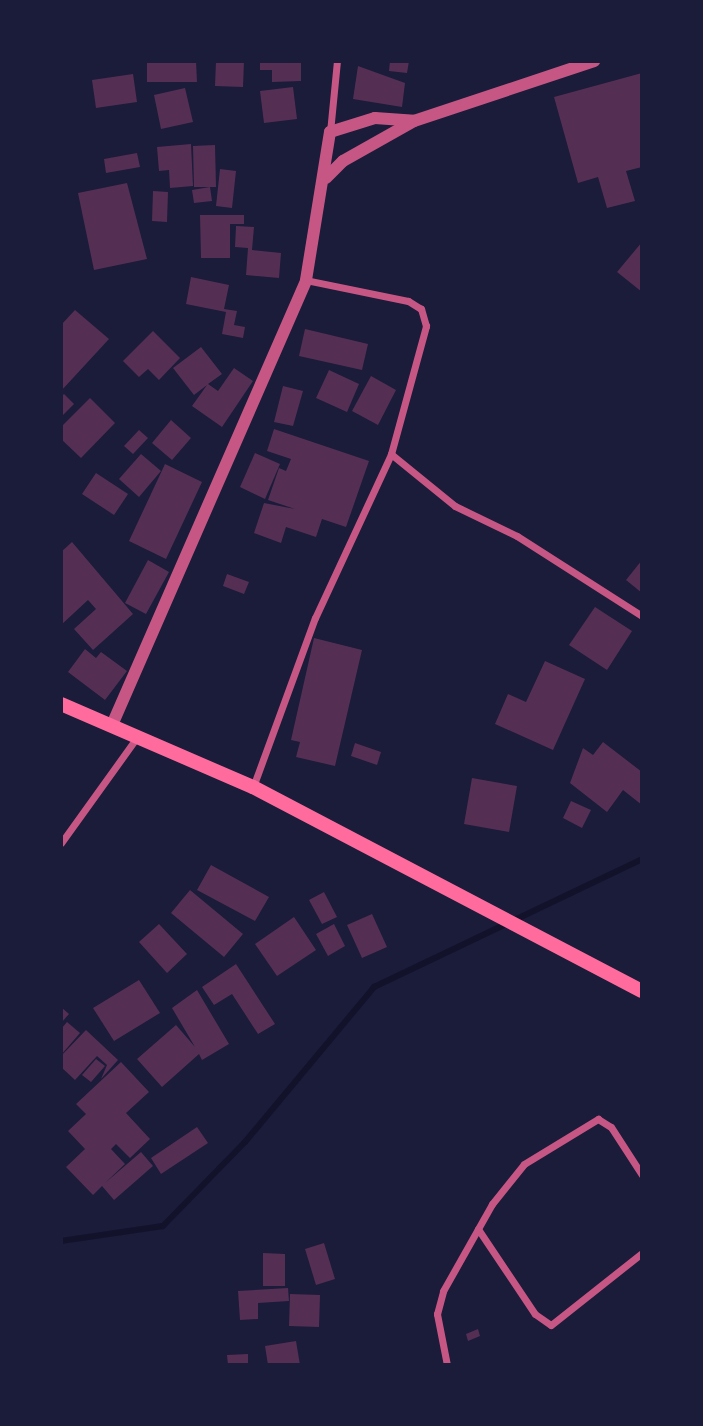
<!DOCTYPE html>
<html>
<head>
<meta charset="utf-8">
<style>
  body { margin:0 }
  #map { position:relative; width:703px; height:1426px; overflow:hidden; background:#1b1b3a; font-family:"Playfair Display",serif }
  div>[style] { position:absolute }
  .stream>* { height:6px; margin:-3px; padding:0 3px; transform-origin:3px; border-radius:3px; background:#12122b }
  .building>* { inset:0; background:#542f53 }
  .minor>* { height:7px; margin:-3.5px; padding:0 3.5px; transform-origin:3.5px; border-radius:3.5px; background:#c65784 }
  .tertiary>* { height:12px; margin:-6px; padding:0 6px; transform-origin:6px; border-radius:6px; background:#c65784 }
  .secondary>* { height:14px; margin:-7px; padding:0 7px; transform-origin:7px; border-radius:7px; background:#ff6b9d }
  span { translate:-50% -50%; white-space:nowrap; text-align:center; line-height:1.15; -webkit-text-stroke:7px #1b1b3a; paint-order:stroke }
  .frame { position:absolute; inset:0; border:63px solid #1b1b3a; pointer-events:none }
</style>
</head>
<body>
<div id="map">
  <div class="stream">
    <i style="left:61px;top:1241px;width:103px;rotate:-8.4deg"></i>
    <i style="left:163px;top:1226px;width:117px;rotate:-45.7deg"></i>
    <i style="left:245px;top:1142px;width:202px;rotate:-50.2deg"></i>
    <i style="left:374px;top:987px;width:297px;rotate:-25.5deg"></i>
  </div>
  <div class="building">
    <i style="clip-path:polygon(147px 61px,196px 61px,197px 82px,147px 82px)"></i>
    <i style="clip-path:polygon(216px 61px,244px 61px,243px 87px,215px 86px)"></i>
    <i style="clip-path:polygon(260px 61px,301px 61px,301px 81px,272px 82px,272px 70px,260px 70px)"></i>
    <i style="clip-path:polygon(390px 61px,409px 61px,407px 73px,389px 71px)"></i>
    <i style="clip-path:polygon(358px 66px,405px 83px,402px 107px,353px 99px)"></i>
    <i style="clip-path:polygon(642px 73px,642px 167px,626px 171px,635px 201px,607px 208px,598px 177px,578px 183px,554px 97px)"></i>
    <i style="clip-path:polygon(133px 74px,137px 102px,96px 108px,92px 80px)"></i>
    <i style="clip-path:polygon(293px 87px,297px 119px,264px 123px,260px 91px)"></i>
    <i style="clip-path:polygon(185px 88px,193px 122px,161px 129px,154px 95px)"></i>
    <i style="clip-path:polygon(191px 144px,193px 186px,170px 188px,169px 170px,159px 171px,157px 147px)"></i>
    <i style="clip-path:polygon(215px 145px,216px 187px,194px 187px,193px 146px)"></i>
    <i style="clip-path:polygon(137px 153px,140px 167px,106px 173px,104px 159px)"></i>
    <i style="clip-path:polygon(220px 169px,236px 171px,232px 208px,216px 206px)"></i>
    <i style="clip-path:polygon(127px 183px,147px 259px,94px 270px,78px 193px)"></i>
    <i style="clip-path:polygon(210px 187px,212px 201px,194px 203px,192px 190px)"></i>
    <i style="clip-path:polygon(153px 191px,168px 192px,167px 222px,152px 221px)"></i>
    <i style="clip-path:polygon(200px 215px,244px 215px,244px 224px,230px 224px,230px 258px,201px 258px)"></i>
    <i style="clip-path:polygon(236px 226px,254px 227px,252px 250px,281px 253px,279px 278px,246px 275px,248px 248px,235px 247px)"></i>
    <i style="clip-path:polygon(642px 242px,642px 292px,617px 272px)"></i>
    <i style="clip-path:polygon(191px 277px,229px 285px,224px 309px,237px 311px,234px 325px,245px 327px,243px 338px,222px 334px,226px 312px,186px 304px)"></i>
    <i style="clip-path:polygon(75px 310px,109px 339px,61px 391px,61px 325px)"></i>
    <i style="clip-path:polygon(305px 329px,368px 344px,362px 370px,299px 356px)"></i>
    <i style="clip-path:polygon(153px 331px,180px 358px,159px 380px,148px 369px,139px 377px,123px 361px)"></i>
    <i style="clip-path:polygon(201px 347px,222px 374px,208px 384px,218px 391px,234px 368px,253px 381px,222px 427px,192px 406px,207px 385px,194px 395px,173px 368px)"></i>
    <i style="clip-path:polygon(329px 370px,359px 384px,347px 412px,316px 398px)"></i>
    <i style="clip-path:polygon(371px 376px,396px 390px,378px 425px,352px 411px)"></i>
    <i style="clip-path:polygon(283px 386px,303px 391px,293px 426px,274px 422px)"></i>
    <i style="clip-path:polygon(64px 394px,74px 404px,63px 415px,61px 397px)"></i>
    <i style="clip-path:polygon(90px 398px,115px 423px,81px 458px,61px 439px,61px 427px)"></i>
    <i style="clip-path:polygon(171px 420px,191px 438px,172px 460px,152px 443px)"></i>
    <i style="clip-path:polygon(274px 429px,369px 461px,346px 527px,322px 519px,316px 537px,286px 527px,281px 543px,254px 533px,264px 503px,295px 509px,268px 500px,279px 468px,286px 471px,291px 459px,267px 451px)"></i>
    <i style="clip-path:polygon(139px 430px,148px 438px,133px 454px,124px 446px)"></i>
    <i style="clip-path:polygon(255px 453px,280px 464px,265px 499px,240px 487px)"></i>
    <i style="clip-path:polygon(141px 454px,161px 471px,139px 497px,119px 479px)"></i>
    <i style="clip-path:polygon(165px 464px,202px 482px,166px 559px,129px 541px)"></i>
    <i style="clip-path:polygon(96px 473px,128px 494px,114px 515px,82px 494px)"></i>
    <i style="clip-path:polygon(72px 542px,133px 614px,93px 650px,74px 629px,96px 609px,88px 600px,61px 625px,61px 552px)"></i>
    <i style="clip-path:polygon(148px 560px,169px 572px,146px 614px,125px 603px)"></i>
    <i style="clip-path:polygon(642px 560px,642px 593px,626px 580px)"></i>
    <i style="clip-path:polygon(227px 574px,249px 582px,244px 594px,223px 586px)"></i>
    <i style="clip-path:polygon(595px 607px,632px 631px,607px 670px,569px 645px)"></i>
    <i style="clip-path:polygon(314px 638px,362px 650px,335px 766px,296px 757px,300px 742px,291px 740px)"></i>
    <i style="clip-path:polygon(85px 649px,96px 658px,101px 652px,127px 671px,105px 700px,68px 672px)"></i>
    <i style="clip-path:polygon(545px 661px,585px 679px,553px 750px,495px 724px,508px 694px,526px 702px)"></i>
    <i style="clip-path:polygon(603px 742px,642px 772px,642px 805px,623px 790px,607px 812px,570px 783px,583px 748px,593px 755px)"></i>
    <i style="clip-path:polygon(355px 743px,381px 752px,377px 765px,351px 756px)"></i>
    <i style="clip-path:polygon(472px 778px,517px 786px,509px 832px,464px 824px)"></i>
    <i style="clip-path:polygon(571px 801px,591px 810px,582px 828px,563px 818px)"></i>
    <i style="clip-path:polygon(211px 865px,269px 897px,255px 921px,197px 890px)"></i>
    <i style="clip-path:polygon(190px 890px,243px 934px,224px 957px,171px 913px)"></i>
    <i style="clip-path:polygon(324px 892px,337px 917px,322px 924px,309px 900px)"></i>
    <i style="clip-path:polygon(372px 914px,387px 947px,362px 958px,347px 925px)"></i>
    <i style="clip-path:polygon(294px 917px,316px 950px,277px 976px,255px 944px)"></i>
    <i style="clip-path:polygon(159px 924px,187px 954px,167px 973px,139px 942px)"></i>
    <i style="clip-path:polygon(334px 924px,345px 946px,328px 956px,316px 934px)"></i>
    <i style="clip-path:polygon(236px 964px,275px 1024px,258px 1034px,232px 994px,214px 1005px,202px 987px)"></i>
    <i style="clip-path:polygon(139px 980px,160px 1013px,114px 1041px,93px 1008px)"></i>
    <i style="clip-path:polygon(197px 990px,229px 1044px,202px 1060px,199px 1054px,162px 1087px,137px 1059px,176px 1025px,195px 1047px,172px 1008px)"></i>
    <i style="clip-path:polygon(61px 1007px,69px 1014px,61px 1023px)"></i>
    <i style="clip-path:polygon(67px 1022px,80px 1033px,61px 1055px,61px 1029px)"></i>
    <i style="clip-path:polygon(86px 1030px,118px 1060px,101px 1079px,107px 1065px,97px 1056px,75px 1080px,61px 1067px,61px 1056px)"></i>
    <i style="clip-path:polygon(96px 1059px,105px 1066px,91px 1082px,82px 1075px)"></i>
    <i style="clip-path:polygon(121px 1062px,149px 1092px,126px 1113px,150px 1139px,130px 1158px,116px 1144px,111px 1149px,125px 1164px,105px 1183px,141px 1152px,153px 1166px,114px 1200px,102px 1186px,93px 1195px,66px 1167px,85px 1149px,68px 1131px,86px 1114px,76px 1104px)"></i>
    <i style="clip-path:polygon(197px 1127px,208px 1143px,161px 1174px,151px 1158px)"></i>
    <i style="clip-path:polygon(324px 1243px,335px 1279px,316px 1285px,305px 1249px)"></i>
    <i style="clip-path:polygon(263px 1253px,285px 1254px,285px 1286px,263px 1286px)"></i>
    <i style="clip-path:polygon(288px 1288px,289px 1301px,258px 1303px,258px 1319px,240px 1320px,238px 1291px)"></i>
    <i style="clip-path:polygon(290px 1294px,320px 1295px,319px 1327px,289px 1326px)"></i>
    <i style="clip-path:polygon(478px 1329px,480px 1336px,468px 1341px,466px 1334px)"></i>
    <i style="clip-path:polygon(296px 1341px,300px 1365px,268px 1365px,265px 1346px)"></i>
    <i style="clip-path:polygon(248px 1354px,248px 1365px,228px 1365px,227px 1355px)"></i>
  </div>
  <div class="minor">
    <i style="left:330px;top:132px;width:71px;rotate:-84.4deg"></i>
    <i style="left:391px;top:454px;width:82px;rotate:39.1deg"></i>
    <i style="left:455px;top:506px;width:69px;rotate:25.8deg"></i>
    <i style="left:517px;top:536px;width:148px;rotate:32.6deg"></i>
    <i style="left:253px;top:787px;width:180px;rotate:-69.9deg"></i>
    <i style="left:315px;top:618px;width:181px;rotate:-65.1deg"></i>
    <i style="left:391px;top:454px;width:133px;rotate:-74.7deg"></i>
    <i style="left:426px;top:326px;width:18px;rotate:-106deg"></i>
    <i style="left:421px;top:309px;width:15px;rotate:-148deg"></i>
    <i style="left:408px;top:301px;width:104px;rotate:-168.4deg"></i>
    <i style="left:61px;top:843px;width:132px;rotate:-54.3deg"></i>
    <i style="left:478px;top:1229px;width:102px;rotate:56.2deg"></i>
    <i style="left:535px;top:1314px;width:19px;rotate:35deg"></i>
    <i style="left:551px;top:1325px;width:116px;rotate:-38.4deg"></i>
    <i style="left:447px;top:1365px;width:52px;rotate:-101.1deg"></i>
    <i style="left:437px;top:1314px;width:24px;rotate:-75deg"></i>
    <i style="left:443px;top:1291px;width:100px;rotate:-60.6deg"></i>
    <i style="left:492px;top:1204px;width:51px;rotate:-51.3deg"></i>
    <i style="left:524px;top:1164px;width:87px;rotate:-31.3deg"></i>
    <i style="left:598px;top:1119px;width:15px;rotate:32deg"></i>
    <i style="left:611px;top:1127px;width:57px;rotate:57.1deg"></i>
  </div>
  <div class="tertiary">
    <i style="left:326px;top:178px;width:24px;rotate:-45deg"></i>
    <i style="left:343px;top:161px;width:81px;rotate:-29.4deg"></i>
    <i style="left:414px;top:121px;width:190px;rotate:-18.4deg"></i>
    <i style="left:112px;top:725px;width:485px;rotate:-66.4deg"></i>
    <i style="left:306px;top:280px;width:150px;rotate:-80.8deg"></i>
    <i style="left:330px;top:132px;width:47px;rotate:-17.3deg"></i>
    <i style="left:375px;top:118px;width:39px;rotate:4deg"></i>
  </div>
  <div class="secondary">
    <i style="left:61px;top:704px;width:209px;rotate:23.4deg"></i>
    <i style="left:253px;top:787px;width:439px;rotate:27.7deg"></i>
  </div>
  <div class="frame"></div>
</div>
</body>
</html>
